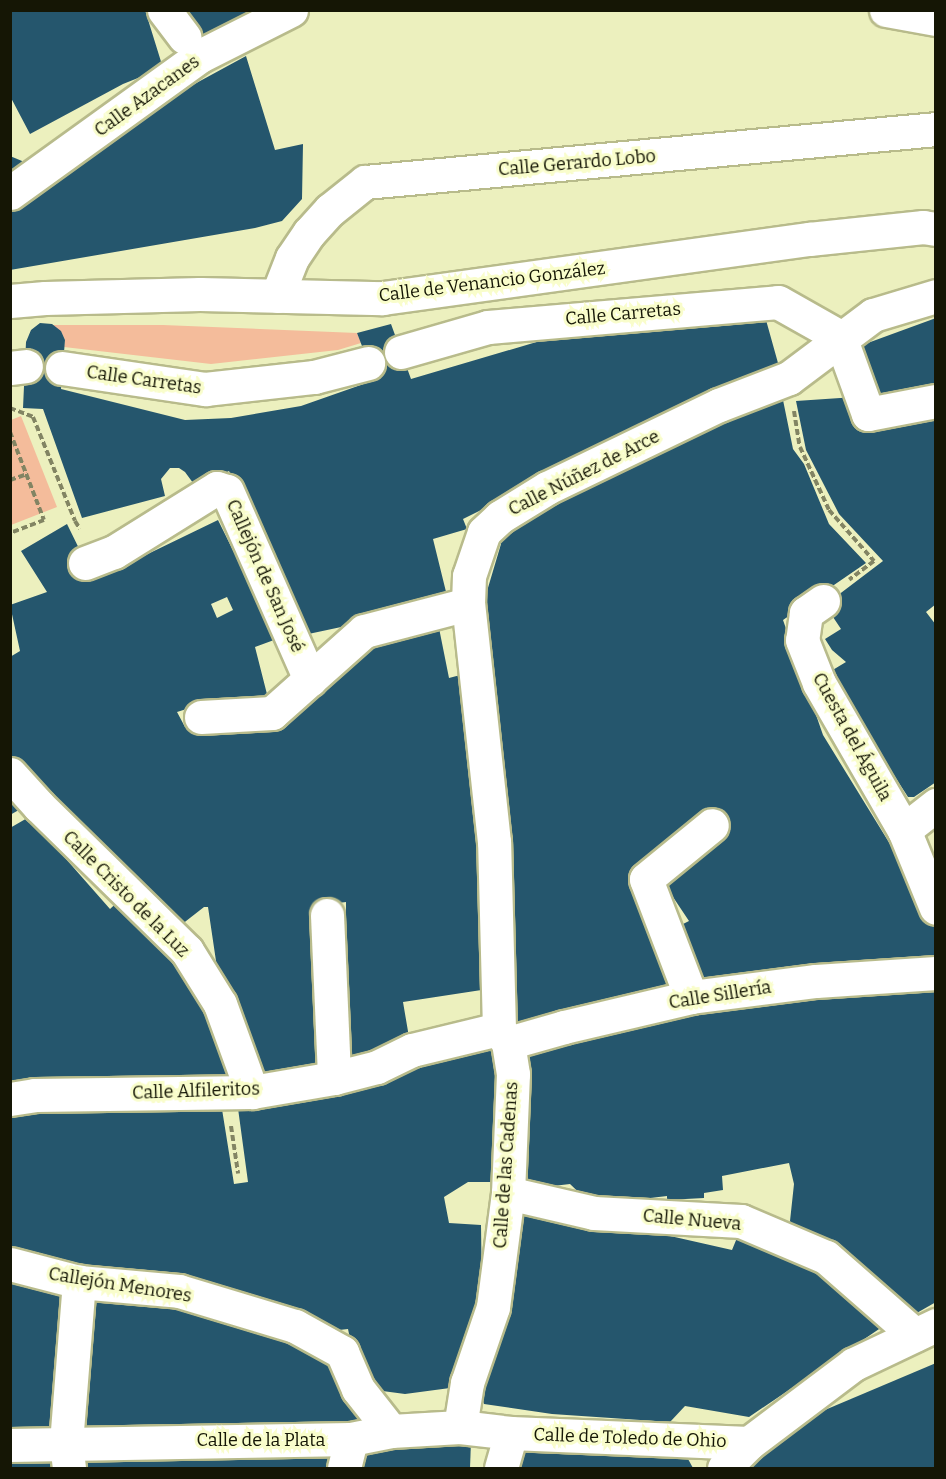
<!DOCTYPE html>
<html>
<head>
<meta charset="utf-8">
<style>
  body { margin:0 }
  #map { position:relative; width:946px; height:1479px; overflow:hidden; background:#ecf0be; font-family:Bitter,serif }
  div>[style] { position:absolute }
  .green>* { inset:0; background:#f4bc9b }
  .building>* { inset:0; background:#25566d }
  .path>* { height:4px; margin-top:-2px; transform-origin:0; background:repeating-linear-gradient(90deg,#828463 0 6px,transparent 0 9px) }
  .roads { filter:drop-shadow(2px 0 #b8bb8b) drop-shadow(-2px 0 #b8bb8b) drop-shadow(0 2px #b8bb8b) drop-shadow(0 -2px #b8bb8b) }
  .minor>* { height:33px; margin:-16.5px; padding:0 16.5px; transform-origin:16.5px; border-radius:16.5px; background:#fff }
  span { translate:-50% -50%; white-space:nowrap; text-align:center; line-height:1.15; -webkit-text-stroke:6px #f9fdcb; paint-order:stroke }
  .street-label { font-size:18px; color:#151605 }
  .frame { position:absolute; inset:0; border:12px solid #151605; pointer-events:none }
</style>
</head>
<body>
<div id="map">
  <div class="green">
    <i style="clip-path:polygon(52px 325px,163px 325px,357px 333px,361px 343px,338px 350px,211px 364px,64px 347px,65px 340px,61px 332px)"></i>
    <i style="clip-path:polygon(21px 416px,57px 507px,11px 525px,11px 420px)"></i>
  </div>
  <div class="building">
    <i style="clip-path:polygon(10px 10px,145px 10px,163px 68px,123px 84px,30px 134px,10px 96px)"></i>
    <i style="clip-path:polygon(174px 10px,271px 10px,196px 41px)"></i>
    <i style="clip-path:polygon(246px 56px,275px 150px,303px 144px,302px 199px,282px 221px,255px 228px,10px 270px,10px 211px,121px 124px)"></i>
    <i style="clip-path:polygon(10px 156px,22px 161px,21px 170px,10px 177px)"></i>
    <i style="clip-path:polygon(936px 318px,936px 390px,876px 403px,854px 348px)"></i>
    <i style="clip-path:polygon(766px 320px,778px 363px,463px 519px,467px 529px,433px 539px,449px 604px,299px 636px,229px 471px,196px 487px,185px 472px,179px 468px,170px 468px,161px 479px,165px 496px,82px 518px,43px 409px,23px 408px,26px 342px,31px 330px,40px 323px,52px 324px,61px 331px,65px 340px,61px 389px,185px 420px,231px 418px,301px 406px,375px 380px,357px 333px,391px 324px,411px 379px,550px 338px,642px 327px)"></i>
    <i style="clip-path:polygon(855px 397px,936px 413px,936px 604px,926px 612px,936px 625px,936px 782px,914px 797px,908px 797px,830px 676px,831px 671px,846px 662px,832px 650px,825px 639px,841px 629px,825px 605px,883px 561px,839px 514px,806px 450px,796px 401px)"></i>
    <i style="clip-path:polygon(783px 400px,793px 449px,804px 464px,829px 524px,866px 563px,783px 620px,823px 735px,909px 875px,936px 924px,936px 966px,697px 990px,671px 930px,689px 921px,661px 879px,688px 831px,629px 882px,680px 991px,508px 1028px,482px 608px,501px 544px,497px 538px,552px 495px,728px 412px)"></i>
    <i style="clip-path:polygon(evenodd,218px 520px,267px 619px,274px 640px,255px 647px,270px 706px,215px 700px,177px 712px,185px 727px,276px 722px,375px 639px,438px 623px,449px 678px,468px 673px,488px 989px,403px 1002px,410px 1043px,339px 1068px,346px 986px,346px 902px,316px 906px,329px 1068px,259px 1083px,220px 988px,208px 907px,204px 907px,172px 932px,10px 762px,10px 657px,20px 651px,10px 605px,47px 592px,21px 551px,67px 524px,92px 575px,123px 566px,218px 520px,227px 597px,233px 610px,217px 618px,211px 604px,227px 597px)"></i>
    <i style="clip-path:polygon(10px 789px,24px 807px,10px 815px)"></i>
    <i style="clip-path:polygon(29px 817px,110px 909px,122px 898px,182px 955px,238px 1086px,10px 1091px,10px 828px)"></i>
    <i style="clip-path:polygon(936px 984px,936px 1302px,915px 1314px,797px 1238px,790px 1221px,794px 1184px,789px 1163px,722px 1176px,723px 1190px,704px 1193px,704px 1198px,667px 1200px,667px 1196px,592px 1205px,570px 1184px,536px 1188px,519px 1171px,519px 1063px,535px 1037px,669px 1011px)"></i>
    <i style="clip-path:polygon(493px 1039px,502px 1070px,499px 1182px,468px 1182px,444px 1197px,449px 1223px,481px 1225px,482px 1297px,450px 1388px,405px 1394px,360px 1388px,348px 1329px,321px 1332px,10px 1257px,10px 1106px,221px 1103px,234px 1184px,248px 1182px,237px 1101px)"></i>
    <i style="clip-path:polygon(515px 1207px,595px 1219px,732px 1250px,739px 1233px,813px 1260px,885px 1325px,749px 1417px,685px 1406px,670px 1422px,552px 1414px,484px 1404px,476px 1383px)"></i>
    <i style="clip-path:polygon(10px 1269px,72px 1286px,63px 1432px,10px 1434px)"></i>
    <i style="clip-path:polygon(87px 1295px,184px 1297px,336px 1356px,369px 1425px,71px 1431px)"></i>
    <i style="clip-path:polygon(936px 1363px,936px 1468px,741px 1468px,813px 1415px)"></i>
    <i style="clip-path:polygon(471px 1441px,470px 1468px,352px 1468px,370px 1445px)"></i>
    <i style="clip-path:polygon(522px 1445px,688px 1459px,693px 1468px,513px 1468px)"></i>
    <i style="clip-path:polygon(61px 1450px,62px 1468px,10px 1468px,10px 1452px)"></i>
    <i style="clip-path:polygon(336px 1450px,334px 1468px,74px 1468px,73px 1452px)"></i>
  </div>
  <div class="path">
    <i style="left:10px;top:408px;width:25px;rotate:21deg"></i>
    <i style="left:33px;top:417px;width:112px;rotate:68deg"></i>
    <i style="left:75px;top:521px;width:9px;rotate:58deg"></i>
    <i style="left:794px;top:411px;width:36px;rotate:81deg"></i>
    <i style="left:800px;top:447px;width:69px;rotate:65.3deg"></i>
    <i style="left:829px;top:510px;width:68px;rotate:48.6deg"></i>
    <i style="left:874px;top:561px;width:31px;rotate:143deg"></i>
    <i style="left:10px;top:432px;width:94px;rotate:68.9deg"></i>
    <i style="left:44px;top:520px;width:36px;rotate:159deg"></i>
    <i style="left:10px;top:480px;width:18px;rotate:-19deg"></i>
    <i style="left:231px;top:1126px;width:48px;rotate:81.5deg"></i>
  </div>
  <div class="roads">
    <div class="minor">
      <i style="left:164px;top:10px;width:34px;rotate:53deg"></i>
      <i style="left:886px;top:10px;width:51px;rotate:10.2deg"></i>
      <i style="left:10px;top:193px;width:234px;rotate:-35.8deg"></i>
      <i style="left:200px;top:56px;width:102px;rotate:-26.8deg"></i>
      <i style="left:277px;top:296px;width:41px;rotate:-68.5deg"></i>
      <i style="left:292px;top:258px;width:30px;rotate:-56deg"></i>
      <i style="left:309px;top:233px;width:31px;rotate:-48deg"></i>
      <i style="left:330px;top:210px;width:45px;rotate:-38.7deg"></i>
      <i style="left:365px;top:182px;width:573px;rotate:-5.3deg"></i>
      <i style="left:10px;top:301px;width:35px;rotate:-5deg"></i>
      <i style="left:45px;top:298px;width:155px;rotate:-1.5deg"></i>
      <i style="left:200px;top:294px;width:183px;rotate:1.3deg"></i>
      <i style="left:383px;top:298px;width:430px;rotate:-7.9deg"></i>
      <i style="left:809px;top:239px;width:115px;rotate:-6deg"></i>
      <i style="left:923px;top:227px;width:13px;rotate:9deg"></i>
      <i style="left:401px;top:352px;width:91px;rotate:-16deg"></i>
      <i style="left:488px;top:327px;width:291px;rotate:-4.9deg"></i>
      <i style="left:778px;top:302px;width:71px;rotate:29.4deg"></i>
      <i style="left:840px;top:337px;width:82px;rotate:70deg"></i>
      <i style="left:868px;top:414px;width:69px;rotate:-10.8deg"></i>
      <i style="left:10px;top:368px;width:16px;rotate:-7deg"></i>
      <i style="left:62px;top:368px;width:145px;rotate:8.4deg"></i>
      <i style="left:205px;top:389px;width:110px;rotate:-6.3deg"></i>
      <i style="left:314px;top:377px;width:56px;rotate:-14.5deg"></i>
      <i style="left:85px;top:563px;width:31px;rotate:-21deg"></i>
      <i style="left:114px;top:552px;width:121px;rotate:-31.9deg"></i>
      <i style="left:217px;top:488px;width:10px;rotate:17deg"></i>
      <i style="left:227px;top:491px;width:206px;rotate:66.2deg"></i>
      <i style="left:823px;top:601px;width:21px;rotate:145deg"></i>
      <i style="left:806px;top:613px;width:27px;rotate:98deg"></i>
      <i style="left:802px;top:640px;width:46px;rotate:68.4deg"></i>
      <i style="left:819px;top:683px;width:170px;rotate:60deg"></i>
      <i style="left:904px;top:830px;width:84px;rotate:67.7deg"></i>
      <i style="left:201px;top:717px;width:71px;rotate:-3.2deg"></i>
      <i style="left:272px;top:713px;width:123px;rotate:-41.7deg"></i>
      <i style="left:364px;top:631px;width:107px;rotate:-14.6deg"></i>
      <i style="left:10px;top:774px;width:43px;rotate:47.8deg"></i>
      <i style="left:39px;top:806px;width:207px;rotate:44.4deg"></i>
      <i style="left:187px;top:951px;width:62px;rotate:58.1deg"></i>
      <i style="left:220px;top:1004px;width:94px;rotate:70deg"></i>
      <i style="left:904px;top:830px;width:41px;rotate:-38deg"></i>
      <i style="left:327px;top:915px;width:163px;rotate:87.5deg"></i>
      <i style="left:691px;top:997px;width:126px;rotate:-110.9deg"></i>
      <i style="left:646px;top:879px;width:85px;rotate:-39.3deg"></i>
      <i style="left:508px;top:1043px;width:58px;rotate:-15.9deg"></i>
      <i style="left:564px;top:1027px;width:130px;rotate:-13.3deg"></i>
      <i style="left:691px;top:997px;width:126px;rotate:-7.3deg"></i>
      <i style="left:816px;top:981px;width:120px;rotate:-3.8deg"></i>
      <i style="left:10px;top:1099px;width:25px;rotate:-9deg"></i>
      <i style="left:35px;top:1095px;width:217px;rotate:-0.8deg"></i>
      <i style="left:252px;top:1092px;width:83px;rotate:-9.7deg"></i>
      <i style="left:334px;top:1078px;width:44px;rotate:-14.3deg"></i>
      <i style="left:377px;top:1067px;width:39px;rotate:-26deg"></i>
      <i style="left:412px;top:1050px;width:89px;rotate:-13.6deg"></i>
      <i style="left:499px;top:1029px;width:187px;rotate:-91.5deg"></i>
      <i style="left:494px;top:842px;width:239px;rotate:-96.2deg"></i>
      <i style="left:468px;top:604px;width:28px;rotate:-88deg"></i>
      <i style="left:469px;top:576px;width:46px;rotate:-71.2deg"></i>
      <i style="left:484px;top:532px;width:22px;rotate:-43deg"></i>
      <i style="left:500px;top:517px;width:55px;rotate:-31.7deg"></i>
      <i style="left:547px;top:488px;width:191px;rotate:-25.8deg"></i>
      <i style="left:719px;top:405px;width:75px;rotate:-21.1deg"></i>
      <i style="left:789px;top:378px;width:105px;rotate:-36.9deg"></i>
      <i style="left:873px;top:315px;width:66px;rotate:-16.8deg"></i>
      <i style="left:508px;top:1193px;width:88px;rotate:13.1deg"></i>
      <i style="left:594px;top:1213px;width:147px;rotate:3.1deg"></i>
      <i style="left:741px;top:1221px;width:92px;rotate:23deg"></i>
      <i style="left:826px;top:1257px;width:118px;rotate:41.2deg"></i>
      <i style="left:10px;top:1264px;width:71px;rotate:14.6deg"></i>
      <i style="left:79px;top:1282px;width:100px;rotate:5.1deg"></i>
      <i style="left:179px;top:1291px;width:121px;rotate:16.8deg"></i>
      <i style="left:295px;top:1326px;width:54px;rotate:29deg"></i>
      <i style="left:342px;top:1352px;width:40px;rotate:66.6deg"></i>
      <i style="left:358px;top:1389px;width:53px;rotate:51.8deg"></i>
      <i style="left:460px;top:1427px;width:45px;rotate:-81deg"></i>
      <i style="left:467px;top:1383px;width:80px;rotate:-71.1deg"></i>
      <i style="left:493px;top:1307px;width:115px;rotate:-82.5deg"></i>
      <i style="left:508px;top:1193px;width:119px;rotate:-87.6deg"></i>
      <i style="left:513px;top:1074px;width:31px;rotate:-99deg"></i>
      <i style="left:508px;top:1043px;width:17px;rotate:-123deg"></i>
      <i style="left:10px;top:1445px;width:341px;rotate:-1deg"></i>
      <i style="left:351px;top:1439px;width:41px;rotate:-11.3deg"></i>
      <i style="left:391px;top:1431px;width:69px;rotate:-3.3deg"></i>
      <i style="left:460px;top:1427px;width:51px;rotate:6.7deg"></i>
      <i style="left:511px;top:1433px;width:238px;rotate:2.4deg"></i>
      <i style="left:69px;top:1468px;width:25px;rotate:-97deg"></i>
      <i style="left:66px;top:1443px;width:162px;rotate:-85.4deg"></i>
      <i style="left:344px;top:1468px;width:30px;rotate:-76deg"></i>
      <i style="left:501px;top:1468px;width:36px;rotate:-74deg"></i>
      <i style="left:724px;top:1468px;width:35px;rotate:-45deg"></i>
      <i style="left:749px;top:1443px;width:131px;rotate:-37deg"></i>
      <i style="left:854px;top:1364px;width:91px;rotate:-25.4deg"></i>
    </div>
  </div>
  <div class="street-label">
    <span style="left:147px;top:96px;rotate:-36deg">Calle Azacanes</span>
    <span style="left:577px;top:163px;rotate:-5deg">Calle Gerardo Lobo</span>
    <span style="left:492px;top:282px;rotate:-7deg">Calle de Venancio González</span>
    <span style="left:623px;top:314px;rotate:-5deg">Calle Carretas</span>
    <span style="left:144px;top:380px;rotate:8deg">Calle Carretas</span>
    <span style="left:584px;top:473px;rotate:-27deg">Calle Núñez de Arce</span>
    <span style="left:265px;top:576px;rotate:66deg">Callejón de San José</span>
    <span style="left:852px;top:737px;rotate:61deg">Cuesta del Águila</span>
    <span style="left:126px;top:894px;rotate:45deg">Calle Cristo de la Luz</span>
    <span style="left:720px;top:995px;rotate:-9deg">Calle Sillería</span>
    <span style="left:196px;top:1091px;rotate:-2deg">Calle Alfileritos</span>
    <span style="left:506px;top:1165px;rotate:-86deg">Calle de las Cadenas</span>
    <span style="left:692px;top:1220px;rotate:5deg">Calle Nueva</span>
    <span style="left:120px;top:1285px;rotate:9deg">Callejón Menores</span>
    <span style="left:630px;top:1438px;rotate:2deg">Calle de Toledo de Ohio</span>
    <span style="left:261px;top:1440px">Calle de la Plata</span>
  </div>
  <div class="frame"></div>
</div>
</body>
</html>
